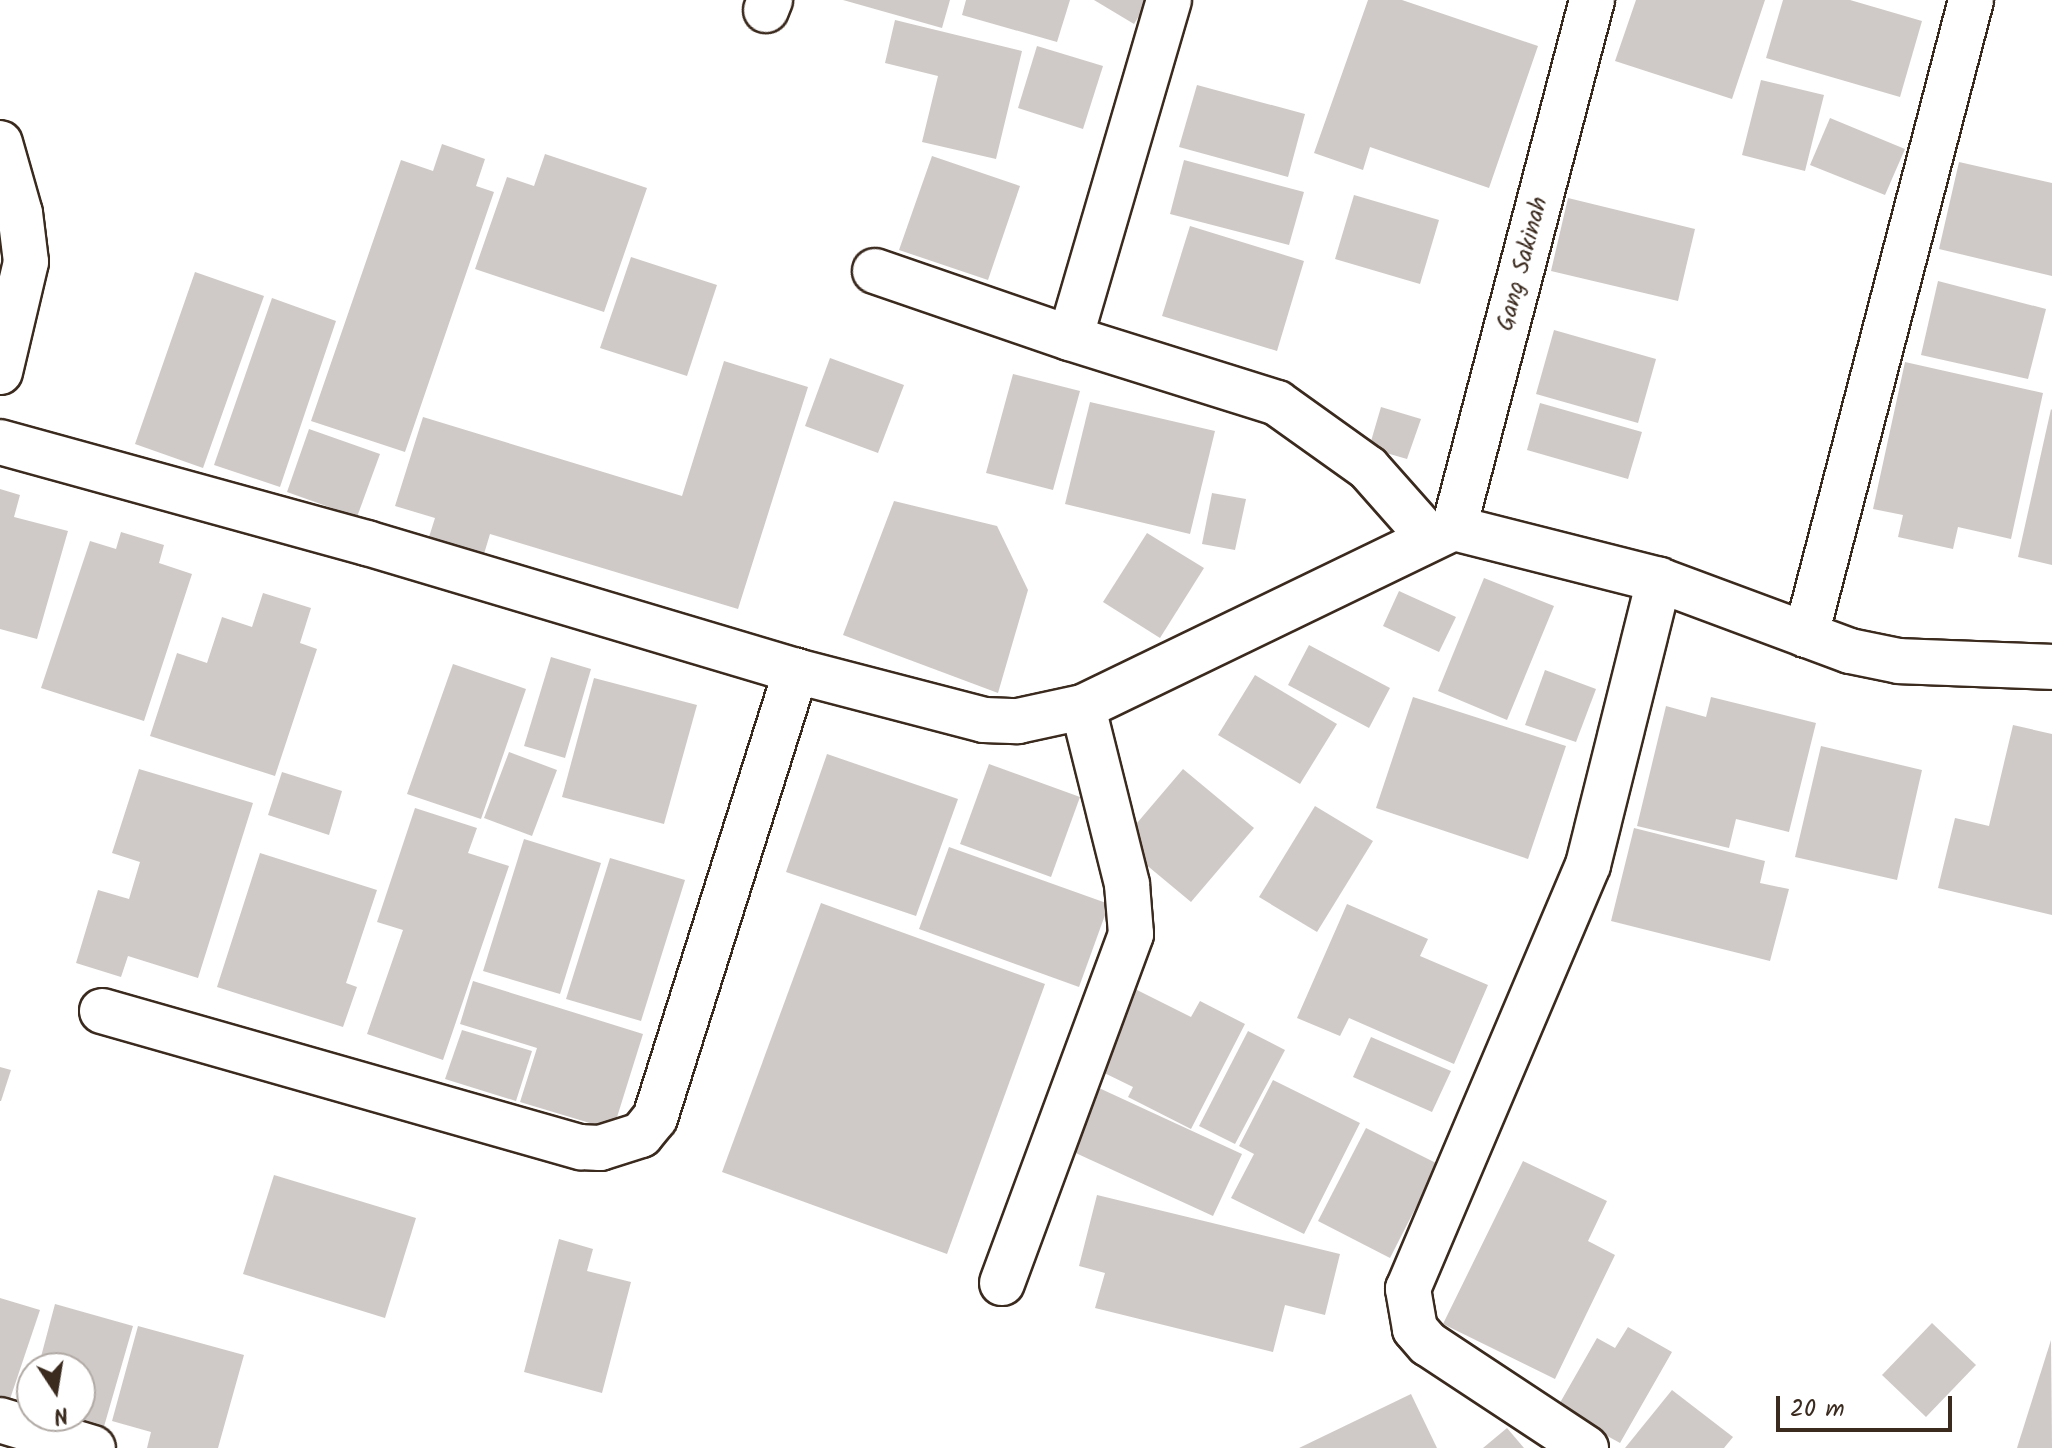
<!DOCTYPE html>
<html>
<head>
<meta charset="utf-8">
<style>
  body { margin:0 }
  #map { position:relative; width:2052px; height:1448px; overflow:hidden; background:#fff; font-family:Kalam,sans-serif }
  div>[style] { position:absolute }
  .building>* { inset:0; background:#cfcac7 }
  .roads { filter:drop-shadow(2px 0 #3b2a1e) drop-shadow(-2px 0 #3b2a1e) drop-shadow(0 2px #3b2a1e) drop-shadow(0 -2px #3b2a1e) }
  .minor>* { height:44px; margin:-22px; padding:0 22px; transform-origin:22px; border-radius:22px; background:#fff }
  .tertiary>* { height:44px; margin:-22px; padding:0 22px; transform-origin:22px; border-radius:22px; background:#fff }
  span { translate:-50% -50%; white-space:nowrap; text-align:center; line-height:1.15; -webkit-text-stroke:6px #fff; paint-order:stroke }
  .street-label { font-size:24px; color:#3b2a1e }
  .north { position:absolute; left:16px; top:1352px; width:80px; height:80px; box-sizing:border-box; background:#fff; border:2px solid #b1aaa5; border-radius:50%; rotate:168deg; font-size:22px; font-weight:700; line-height:32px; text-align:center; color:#3b2a1e }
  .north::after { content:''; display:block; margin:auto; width:28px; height:36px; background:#3b2a1e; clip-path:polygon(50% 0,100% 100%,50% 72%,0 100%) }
  .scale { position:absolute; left:1776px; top:1396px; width:176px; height:36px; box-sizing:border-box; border:4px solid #3b2a1e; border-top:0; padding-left:10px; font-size:24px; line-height:28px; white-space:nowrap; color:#3b2a1e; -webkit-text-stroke:6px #fff; paint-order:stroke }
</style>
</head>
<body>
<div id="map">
  <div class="building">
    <i style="clip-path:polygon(843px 0,950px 0,942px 28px)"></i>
    <i style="clip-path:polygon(966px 0,1070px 0,1057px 42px,962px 15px)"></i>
    <i style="clip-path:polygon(1094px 0,1149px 0,1134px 24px)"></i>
    <i style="clip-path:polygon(1368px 0,1402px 0,1538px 46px,1489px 188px,1370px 147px,1363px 170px,1314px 153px)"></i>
    <i style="clip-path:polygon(1636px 0,1765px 0,1732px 99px,1615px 61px)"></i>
    <i style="clip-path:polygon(1783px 0,1850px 0,1922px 21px,1900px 97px,1766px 58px)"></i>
    <i style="clip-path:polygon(895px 20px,1022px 51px,996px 159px,922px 142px,938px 76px,885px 63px)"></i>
    <i style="clip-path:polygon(1037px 46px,1103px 66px,1083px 129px,1018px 108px)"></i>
    <i style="clip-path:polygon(1761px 80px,1824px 95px,1805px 171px,1742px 155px)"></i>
    <i style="clip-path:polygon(1197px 85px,1305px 114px,1288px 177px,1179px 147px)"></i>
    <i style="clip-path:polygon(1830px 118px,1905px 149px,1885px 195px,1810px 165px)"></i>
    <i style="clip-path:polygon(442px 144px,485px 159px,476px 186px,494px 192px,405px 452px,311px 421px,401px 160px,433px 171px)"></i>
    <i style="clip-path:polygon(545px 154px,647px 188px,604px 312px,475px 269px,507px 177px,534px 186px)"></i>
    <i style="clip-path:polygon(932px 156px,1020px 186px,988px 280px,899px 250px)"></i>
    <i style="clip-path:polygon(1184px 160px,1304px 192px,1289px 245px,1170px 214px)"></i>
    <i style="clip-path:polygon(1959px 162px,2052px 183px,2052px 276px,1939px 249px)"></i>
    <i style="clip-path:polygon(1354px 195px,1439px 220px,1420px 284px,1335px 259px)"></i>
    <i style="clip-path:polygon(1568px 198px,1695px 229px,1678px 301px,1551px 271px)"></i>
    <i style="clip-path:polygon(1190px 226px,1304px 261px,1277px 351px,1162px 316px)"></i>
    <i style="clip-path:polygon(631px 257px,717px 285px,687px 376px,600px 348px)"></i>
    <i style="clip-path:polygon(195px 272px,264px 296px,203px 468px,135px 444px)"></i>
    <i style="clip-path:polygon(1938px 281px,2046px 309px,2028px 379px,1921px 355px)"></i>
    <i style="clip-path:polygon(272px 298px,336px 321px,280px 487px,214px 465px)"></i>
    <i style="clip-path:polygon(1554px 330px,1656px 359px,1638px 423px,1536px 394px)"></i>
    <i style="clip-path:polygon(830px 358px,904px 385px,878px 453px,805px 426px)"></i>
    <i style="clip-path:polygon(724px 361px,808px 387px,738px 609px,490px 534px,484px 554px,429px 537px,435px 518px,395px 506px,423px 417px,682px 496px)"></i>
    <i style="clip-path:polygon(1905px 362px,2043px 393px,2011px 539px,1958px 527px,1953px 549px,1898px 537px,1903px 515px,1873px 509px)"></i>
    <i style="clip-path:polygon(1013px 374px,1080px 391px,1053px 490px,986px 473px)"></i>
    <i style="clip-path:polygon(1090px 402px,1215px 431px,1190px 534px,1065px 504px)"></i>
    <i style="clip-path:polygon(1540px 403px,1642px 432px,1628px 479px,1527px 450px)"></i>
    <i style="clip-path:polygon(1381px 407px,1421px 419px,1407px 459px,1369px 448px)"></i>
    <i style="clip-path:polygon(2051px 409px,2052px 410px,2052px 565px,2018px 557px)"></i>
    <i style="clip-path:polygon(309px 429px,380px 454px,357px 517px,287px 492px)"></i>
    <i style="clip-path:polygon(0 489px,20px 495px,14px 517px,68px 531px,37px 639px,0 629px)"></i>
    <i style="clip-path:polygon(1212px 493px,1246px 499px,1235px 550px,1202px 544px)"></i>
    <i style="clip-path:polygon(894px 501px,997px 526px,1028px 590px,998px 693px,843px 635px)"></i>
    <i style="clip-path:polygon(121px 532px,164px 545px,159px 563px,192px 574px,144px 721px,41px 688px,90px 541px,116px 549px)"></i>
    <i style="clip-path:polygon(1147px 533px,1204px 568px,1160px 638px,1103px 602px)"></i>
    <i style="clip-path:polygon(1484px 578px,1554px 606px,1507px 720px,1438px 691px)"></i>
    <i style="clip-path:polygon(1399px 591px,1456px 617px,1439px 652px,1383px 626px)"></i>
    <i style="clip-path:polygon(263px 593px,311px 608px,300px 643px,317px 649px,275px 776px,150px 736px,177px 653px,207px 663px,222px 617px,252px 627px)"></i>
    <i style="clip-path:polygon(1309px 645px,1390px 688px,1369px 728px,1288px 685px)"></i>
    <i style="clip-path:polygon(551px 657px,591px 669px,565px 758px,524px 746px)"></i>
    <i style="clip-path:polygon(453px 664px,526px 689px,481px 819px,407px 794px)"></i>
    <i style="clip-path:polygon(1545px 670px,1596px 689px,1576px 742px,1525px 725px)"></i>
    <i style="clip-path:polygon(1255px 675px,1337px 724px,1300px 784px,1218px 735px)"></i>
    <i style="clip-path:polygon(594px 678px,697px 705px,664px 824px,562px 797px)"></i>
    <i style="clip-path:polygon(1413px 697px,1566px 746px,1528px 859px,1376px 808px)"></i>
    <i style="clip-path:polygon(1711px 697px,1816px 723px,1789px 832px,1736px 819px,1729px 848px,1637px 826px,1666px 706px,1706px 717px)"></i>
    <i style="clip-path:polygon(2013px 725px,2052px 734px,2052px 915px,1938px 888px,1955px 818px,1989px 826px)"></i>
    <i style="clip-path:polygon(1821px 746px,1922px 770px,1897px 880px,1795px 857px)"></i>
    <i style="clip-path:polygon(509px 752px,557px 770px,532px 836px,484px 818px)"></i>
    <i style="clip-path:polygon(827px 754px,958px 799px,916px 916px,786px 872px)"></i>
    <i style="clip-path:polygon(989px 764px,1080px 797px,1051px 877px,960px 844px)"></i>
    <i style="clip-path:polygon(139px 769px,253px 803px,198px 978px,128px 956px,121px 977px,76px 963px,98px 890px,129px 899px,140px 862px,112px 853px)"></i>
    <i style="clip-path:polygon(1183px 769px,1254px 828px,1191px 902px,1120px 843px)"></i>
    <i style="clip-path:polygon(282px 772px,342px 791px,329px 835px,268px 815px)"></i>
    <i style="clip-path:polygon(1315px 806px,1373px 841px,1317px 932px,1259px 897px)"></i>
    <i style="clip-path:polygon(415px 808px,477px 828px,468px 853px,509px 866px,443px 1060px,367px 1034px,403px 930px,377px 922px)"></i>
    <i style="clip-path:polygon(1634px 828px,1765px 861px,1760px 883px,1789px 889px,1770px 961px,1611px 921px)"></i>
    <i style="clip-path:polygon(524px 839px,601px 863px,560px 994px,483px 971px)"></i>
    <i style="clip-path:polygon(949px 847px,1109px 904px,1079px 987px,919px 929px)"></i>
    <i style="clip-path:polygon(260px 853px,377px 890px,346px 983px,357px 987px,343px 1027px,217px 987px)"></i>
    <i style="clip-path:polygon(610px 858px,685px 880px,641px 1021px,566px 999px)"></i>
    <i style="clip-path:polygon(821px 903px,1045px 984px,947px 1254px,722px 1172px)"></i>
    <i style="clip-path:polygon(1347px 904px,1428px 939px,1420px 956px,1488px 985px,1454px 1064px,1349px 1018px,1340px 1036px,1297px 1018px)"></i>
    <i style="clip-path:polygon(473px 981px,643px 1034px,613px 1130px,520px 1102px,537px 1048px,460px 1024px)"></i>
    <i style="clip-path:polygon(1129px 986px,1191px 1017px,1200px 1001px,1245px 1024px,1191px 1129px,1128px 1097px,1133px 1087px,1088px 1065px)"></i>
    <i style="clip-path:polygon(462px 1030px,532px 1051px,516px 1101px,445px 1079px)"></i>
    <i style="clip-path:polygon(1248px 1031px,1285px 1050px,1235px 1144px,1199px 1126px)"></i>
    <i style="clip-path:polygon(1371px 1037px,1451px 1071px,1432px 1112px,1353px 1077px)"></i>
    <i style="clip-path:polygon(0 1067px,11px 1070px,1px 1101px,0 1101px)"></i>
    <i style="clip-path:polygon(1273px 1080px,1360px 1123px,1304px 1234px,1231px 1198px,1254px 1154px,1239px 1146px)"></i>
    <i style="clip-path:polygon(1086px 1082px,1242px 1154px,1213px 1216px,1056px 1144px)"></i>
    <i style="clip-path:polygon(1366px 1128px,1438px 1164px,1390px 1258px,1318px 1221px)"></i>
    <i style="clip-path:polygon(1523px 1161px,1607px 1201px,1588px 1241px,1615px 1255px,1555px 1379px,1443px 1324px)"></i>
    <i style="clip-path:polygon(274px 1175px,416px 1218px,385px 1318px,243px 1274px)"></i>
    <i style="clip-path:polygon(1097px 1195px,1340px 1254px,1325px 1315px,1285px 1305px,1273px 1352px,1095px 1308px,1105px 1273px,1079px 1266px)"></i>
    <i style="clip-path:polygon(559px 1239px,593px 1249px,587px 1271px,631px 1282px,602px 1393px,524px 1372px)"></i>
    <i style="clip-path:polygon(0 1298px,40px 1310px,8px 1405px,0 1402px)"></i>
    <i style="clip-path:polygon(55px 1304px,133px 1326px,103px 1430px,54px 1416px,80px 1416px,80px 1368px,38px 1368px)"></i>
    <i style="clip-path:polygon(1932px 1323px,1976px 1365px,1926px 1417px,1882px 1375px)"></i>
    <i style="clip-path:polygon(138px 1326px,244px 1355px,218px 1448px,147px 1448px,151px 1432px,112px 1421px)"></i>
    <i style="clip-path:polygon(1628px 1327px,1672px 1352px,1620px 1443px,1557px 1408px,1597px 1338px,1615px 1348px)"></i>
    <i style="clip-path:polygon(2051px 1340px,2052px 1448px,2017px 1448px)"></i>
    <i style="clip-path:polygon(1672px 1390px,1733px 1437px,1724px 1448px,1625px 1448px)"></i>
    <i style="clip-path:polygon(1411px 1394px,1437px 1448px,1299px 1448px)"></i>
    <i style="clip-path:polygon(1507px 1428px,1524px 1448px,1483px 1448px)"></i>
  </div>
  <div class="roads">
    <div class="minor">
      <i style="left:1169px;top:0;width:352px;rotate:106.3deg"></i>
      <i style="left:1070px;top:338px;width:217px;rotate:17.4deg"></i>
      <i style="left:1277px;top:403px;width:112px;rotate:35.5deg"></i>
      <i style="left:1368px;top:468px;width:92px;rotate:48.5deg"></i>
      <i style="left:766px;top:10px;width:11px;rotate:-68deg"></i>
      <i style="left:0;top:143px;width:73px;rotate:74.1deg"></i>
      <i style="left:20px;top:213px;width:49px;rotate:83deg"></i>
      <i style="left:26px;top:262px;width:113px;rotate:103.3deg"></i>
      <i style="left:875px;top:271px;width:206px;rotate:19deg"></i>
      <i style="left:1454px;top:528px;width:546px;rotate:-75.35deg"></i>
      <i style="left:1806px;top:635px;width:656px;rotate:-75.43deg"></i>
      <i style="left:102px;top:1011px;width:498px;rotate:15.9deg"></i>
      <i style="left:581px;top:1147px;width:19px;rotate:3deg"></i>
      <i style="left:600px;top:1148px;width:43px;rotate:-17.6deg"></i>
      <i style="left:641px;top:1135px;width:22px;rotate:-51deg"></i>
      <i style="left:655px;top:1118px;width:469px;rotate:-72.5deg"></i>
      <i style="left:1002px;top:1283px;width:372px;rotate:-69.7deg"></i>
      <i style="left:1131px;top:934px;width:50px;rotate:-94.6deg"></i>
      <i style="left:1127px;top:884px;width:182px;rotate:-104deg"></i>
      <i style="left:0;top:1420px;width:97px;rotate:16.8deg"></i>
      <i style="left:1586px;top:1448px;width:189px;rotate:-146.6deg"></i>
      <i style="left:1428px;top:1344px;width:20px;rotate:-131deg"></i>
      <i style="left:1415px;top:1329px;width:41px;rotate:-99.9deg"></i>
      <i style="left:1408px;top:1289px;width:461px;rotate:-67deg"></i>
      <i style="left:1588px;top:865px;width:294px;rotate:-76deg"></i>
    </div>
    <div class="tertiary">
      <i style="left:0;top:442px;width:381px;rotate:15.4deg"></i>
      <i style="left:367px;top:543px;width:448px;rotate:16.6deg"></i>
      <i style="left:796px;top:671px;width:194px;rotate:14.6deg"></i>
      <i style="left:984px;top:720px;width:34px;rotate:2deg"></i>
      <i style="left:1018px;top:721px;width:66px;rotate:-12.2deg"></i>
      <i style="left:1083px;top:707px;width:412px;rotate:-25.8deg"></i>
      <i style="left:1454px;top:528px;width:211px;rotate:14.2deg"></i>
      <i style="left:1659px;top:580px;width:204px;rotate:20.4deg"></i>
      <i style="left:1850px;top:651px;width:50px;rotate:11.5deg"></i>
      <i style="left:1899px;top:661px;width:153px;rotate:2.2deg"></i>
    </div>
  </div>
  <div class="street-label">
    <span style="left:1523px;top:264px;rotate:-75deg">Gang Sakinah</span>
  </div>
  <div class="north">N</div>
  <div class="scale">20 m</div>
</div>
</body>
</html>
